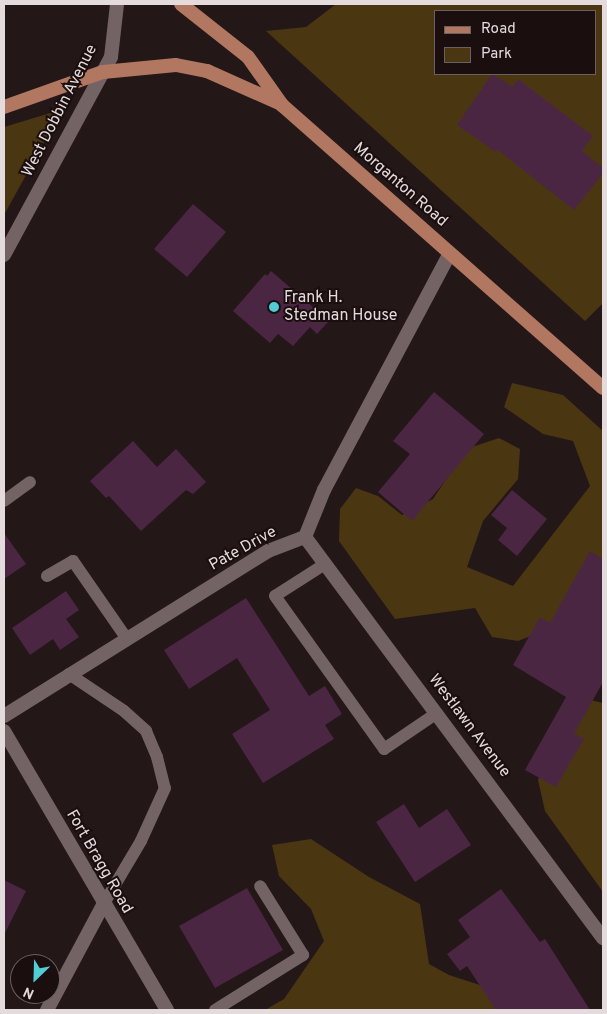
<!DOCTYPE html>
<html>
<head>
<meta charset="utf-8">
<style>
  body { margin:0 }
  #map { position:relative; width:607px; height:1014px; overflow:hidden; background:#231718; font-family:Overpass,sans-serif }
  div>[style] { position:absolute }
  .green>* { inset:0; background:#4b3612 }
  .building>* { inset:0; background:#4b2642 }
  .service>* { height:12px; margin:-6px; padding:0 6px; transform-origin:6px; border-radius:6px; background:#736365 }
  .minor>* { height:14px; margin:-7px; padding:0 7px; transform-origin:7px; border-radius:7px; background:#736365 }
  .tertiary>* { height:14px; margin:-7px; padding:0 7px; transform-origin:7px; border-radius:7px; background:#736365 }
  .secondary>* { height:14px; margin:-7px; padding:0 7px; transform-origin:7px; border-radius:7px; background:#736365 }
  .primary>* { height:14px; margin:-7px; padding:0 7px; transform-origin:7px; border-radius:7px; background:#b27760 }
  .dots>* { width:14px; height:14px; translate:-50% -50%; box-sizing:border-box; border:2px solid #1a0e0f; border-radius:50% }
  span { translate:-50% -50%; white-space:nowrap; text-align:center; line-height:1.15; -webkit-text-stroke:4px #1a0e0f; paint-order:stroke }
  .street-label { font-size:16px; color:#e4dbdc }
  .poi-label { font-size:16px; color:#e4dbdc }
  .left { translate:0 -50%; text-align:left }
  .frame { position:absolute; inset:0; border:5px solid #e4dbdc; pointer-events:none }
  .legend { position:absolute; left:434px; top:10px; width:162px; height:65px; box-sizing:border-box; background:#1a0e0f; border:1px solid #6b6061; margin:0; padding:6px 9px; list-style:none; font-size:15px; color:#e4dbdc }
  .legend li { display:flex; align-items:center; gap:10px; height:25px }
  .legend b { width:25px; border:1px solid #6b6061 }
  .north { position:absolute; left:10px; top:954px; width:50px; height:50px; box-sizing:border-box; background:#1a0e0f; border:1px solid #6b6061; border-radius:50%; rotate:204deg; font-size:14px; font-weight:700; line-height:20px; text-align:center; color:#e4dbdc }
  .north::after { content:''; display:block; margin:auto; width:18px; height:22px; background:#52ccd5; clip-path:polygon(50% 0,100% 100%,50% 72%,0 100%) }
</style>
</head>
<body>
<div id="map">
  <div class="green">
    <i style="clip-path:polygon(evenodd,336px 4px,603px 4px,603px 303px,585px 321px,266px 31px,306px 27px,336px 4px,436px 11px,596px 11px,596px 74px,436px 74px,436px 11px)"></i>
    <i style="clip-path:polygon(57px 111px,58px 117px,4px 215px,4px 127px)"></i>
    <i style="clip-path:polygon(512px 383px,563px 395px,603px 431px,603px 583px,594px 587px,556px 626px,518px 641px,492px 637px,475px 608px,395px 619px,339px 541px,340px 509px,356px 488px,378px 496px,402px 515px,433px 499px,466px 449px,499px 438px,520px 449px,518px 479px,483px 521px,467px 567px,513px 586px,590px 486px,573px 441px,543px 434px,504px 407px)"></i>
    <i style="clip-path:polygon(586px 699px,603px 703px,603px 892px,545px 811px,538px 780px,560px 725px)"></i>
    <i style="clip-path:polygon(311px 839px,369px 877px,420px 904px,429px 964px,449px 975px,486px 987px,496px 1010px,265px 1010px,284px 999px,324px 941px,311px 909px,279px 876px,272px 845px)"></i>
  </div>
  <div class="building">
    <i style="clip-path:polygon(492px 74px,513px 87px,518px 79px,593px 136px,582px 151px,603px 168px,603px 173px,574px 210px,498px 150px,496px 152px,457px 125px)"></i>
    <i style="clip-path:polygon(193px 204px,226px 232px,187px 277px,154px 249px)"></i>
    <i style="clip-path:polygon(271px 271px,329px 321px,317px 334px,310px 327px,293px 346px,278px 334px,270px 343px,233px 311px,265px 274px,267px 276px)"></i>
    <i style="clip-path:polygon(434px 392px,484px 434px,412px 521px,378px 492px,410px 454px,393px 441px)"></i>
    <i style="clip-path:polygon(133px 441px,157px 467px,176px 449px,206px 482px,193px 494px,186px 490px,141px 531px,109px 496px,106px 498px,90px 481px)"></i>
    <i style="clip-path:polygon(512px 490px,547px 519px,517px 556px,498px 540px,507px 528px,491px 515px)"></i>
    <i style="clip-path:polygon(4px 533px,26px 564px,4px 579px)"></i>
    <i style="clip-path:polygon(590px 551px,603px 559px,603px 682px,574px 734px,584px 739px,556px 787px,525px 770px,566px 697px,513px 665px,540px 617px,550px 623px)"></i>
    <i style="clip-path:polygon(66px 591px,79px 610px,66px 619px,79px 637px,60px 650px,53px 639px,30px 655px,12px 628px)"></i>
    <i style="clip-path:polygon(246px 598px,309px 696px,325px 686px,342px 714px,325px 725px,334px 739px,263px 783px,232px 734px,270px 710px,237px 658px,189px 689px,164px 650px)"></i>
    <i style="clip-path:polygon(404px 804px,419px 828px,447px 809px,471px 845px,415px 882px,376px 822px)"></i>
    <i style="clip-path:polygon(4px 880px,26px 891px,4px 935px)"></i>
    <i style="clip-path:polygon(247px 888px,283px 950px,215px 988px,179px 926px)"></i>
    <i style="clip-path:polygon(501px 889px,540px 942px,545px 939px,590px 1010px,496px 1010px,467px 966px,460px 971px,447px 954px,470px 937px,458px 920px)"></i>
  </div>
  <div class="service">
    <i style="left:4px;top:501px;width:32px;rotate:-36deg"></i>
    <i style="left:325px;top:564px;width:59px;rotate:147.4deg"></i>
    <i style="left:275px;top:596px;width:188px;rotate:54.5deg"></i>
    <i style="left:384px;top:749px;width:64px;rotate:-34.2deg"></i>
    <i style="left:47px;top:576px;width:30px;rotate:-30deg"></i>
    <i style="left:73px;top:561px;width:95px;rotate:55.3deg"></i>
    <i style="left:69px;top:674px;width:66px;rotate:33.9deg"></i>
    <i style="left:124px;top:711px;width:30px;rotate:42deg"></i>
    <i style="left:146px;top:731px;width:28px;rotate:67deg"></i>
    <i style="left:157px;top:757px;width:32px;rotate:76deg"></i>
    <i style="left:165px;top:788px;width:58px;rotate:114.4deg"></i>
    <i style="left:141px;top:841px;width:74px;rotate:120.7deg"></i>
    <i style="left:215px;top:1010px;width:104px;rotate:-32deg"></i>
    <i style="left:303px;top:955px;width:81px;rotate:-121.9deg"></i>
  </div>
  <div class="minor">
    <i style="left:305px;top:537px;width:500px;rotate:53.4deg"></i>
    <i style="left:4px;top:716px;width:311px;rotate:-32deg"></i>
    <i style="left:268px;top:551px;width:40px;rotate:-21deg"></i>
    <i style="left:305px;top:537px;width:51px;rotate:-68deg"></i>
    <i style="left:324px;top:490px;width:268px;rotate:-62deg"></i>
  </div>
  <div class="tertiary">
    <i style="left:47px;top:1010px;width:119px;rotate:-61.9deg"></i>
  </div>
  <div class="secondary">
    <i style="left:4px;top:255px;width:225px;rotate:-61.6deg"></i>
    <i style="left:111px;top:57px;width:53px;rotate:-83.5deg"></i>
    <i style="left:4px;top:731px;width:323px;rotate:59.7deg"></i>
  </div>
  <div class="primary">
    <i style="left:181px;top:4px;width:85px;rotate:38.3deg"></i>
    <i style="left:248px;top:57px;width:59px;rotate:54.7deg"></i>
    <i style="left:282px;top:105px;width:428px;rotate:41.4deg"></i>
    <i style="left:4px;top:107px;width:105px;rotate:-19.5deg"></i>
    <i style="left:103px;top:72px;width:73px;rotate:-5.5deg"></i>
    <i style="left:176px;top:65px;width:32px;rotate:11deg"></i>
    <i style="left:207px;top:71px;width:81px;rotate:24deg"></i>
  </div>
  <div class="dots">
    <i style="left:274px;top:307px;background:#52ccd5"></i>
  </div>
  <div class="street-label">
    <span style="left:60px;top:111px;rotate:-63deg">West Dobbin Avenue</span>
    <span style="left:400px;top:185px;rotate:41deg">Morganton Road</span>
    <span style="left:243px;top:549px;rotate:-29deg">Pate Drive</span>
    <span style="left:469px;top:726px;rotate:53deg">Westlawn Avenue</span>
    <span style="left:99px;top:862px;rotate:60deg">Fort Bragg Road</span>
  </div>
  <div class="poi-label">
    <span class="left" style="left:284px;top:307px">Frank H.<br>Stedman House</span>
  </div>
  <div class="frame"></div>
  <ul class="legend">
  <li><b style="height:6px;background:#b27760"></b>Road</li>
  <li><b style="height:14px;background:#4b3612"></b>Park</li>
  </ul>
  <div class="north">N</div>
</div>
</body>
</html>
